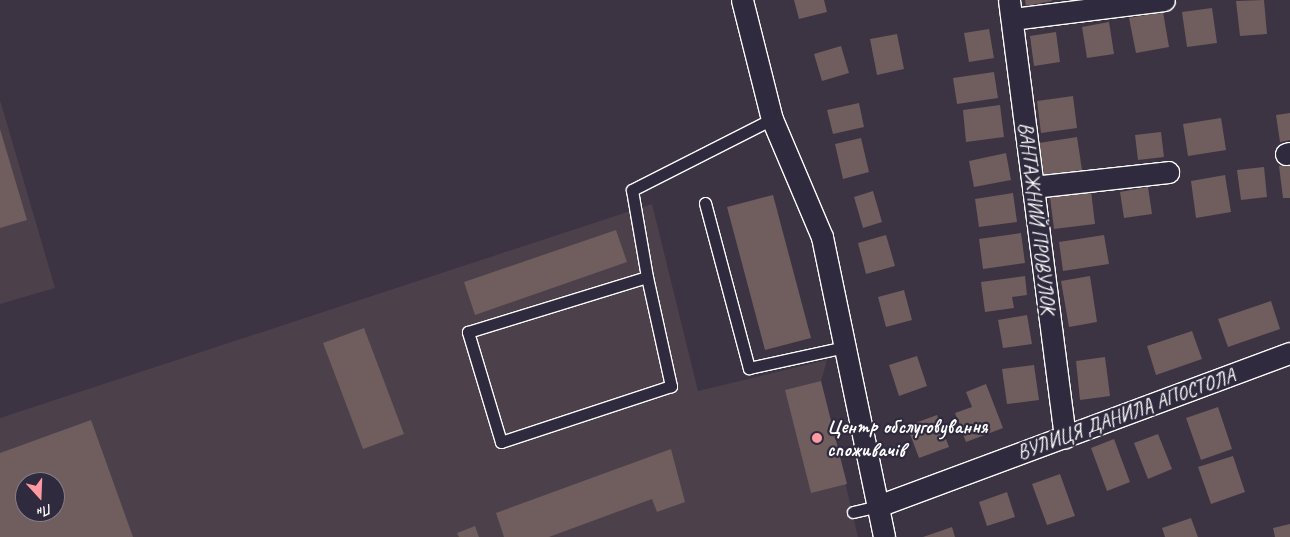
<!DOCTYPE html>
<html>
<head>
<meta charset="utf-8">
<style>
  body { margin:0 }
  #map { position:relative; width:1290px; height:537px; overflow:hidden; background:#3c3443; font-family:Caveat,sans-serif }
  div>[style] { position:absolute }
  .built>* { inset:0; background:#4c404b }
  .building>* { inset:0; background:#705d5d }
  .roads { filter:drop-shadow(1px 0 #fff) drop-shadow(-1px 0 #fff) drop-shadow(0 1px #fff) drop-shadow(0 -1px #fff) }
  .lane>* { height:11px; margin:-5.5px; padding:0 5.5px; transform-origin:5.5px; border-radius:5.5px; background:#2f2a3d }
  .street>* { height:21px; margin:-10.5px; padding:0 10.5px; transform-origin:10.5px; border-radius:10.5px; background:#2f2a3d }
  .dots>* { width:14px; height:14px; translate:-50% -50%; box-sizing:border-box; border:2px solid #2f2a3d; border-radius:50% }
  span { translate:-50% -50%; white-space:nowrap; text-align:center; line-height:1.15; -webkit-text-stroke:4.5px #2f2a3d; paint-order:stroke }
  .street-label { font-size:20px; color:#fff }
  .poi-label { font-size:20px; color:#fff; font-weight:700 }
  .left { translate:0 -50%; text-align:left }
  .north { position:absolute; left:15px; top:472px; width:50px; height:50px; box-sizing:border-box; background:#2f2a3d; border:1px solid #827f8b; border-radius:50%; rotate:160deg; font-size:14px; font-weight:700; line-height:20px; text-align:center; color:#fff }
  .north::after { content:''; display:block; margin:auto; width:18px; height:22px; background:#ff9aa2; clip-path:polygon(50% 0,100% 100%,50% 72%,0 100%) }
</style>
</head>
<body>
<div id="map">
  <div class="built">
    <i style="clip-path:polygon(0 100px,55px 288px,0 304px)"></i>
    <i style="clip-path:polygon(evenodd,652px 204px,698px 391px,827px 360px,821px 381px,858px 537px,0 537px,0 418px,652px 204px,25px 482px,55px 482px,55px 512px,25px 512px,25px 482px)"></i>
  </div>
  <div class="building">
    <i style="clip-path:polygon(794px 0,824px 0,827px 12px,799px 19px)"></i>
    <i style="clip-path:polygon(1025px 0,1052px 0,1052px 1px,1026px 6px)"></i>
    <i style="clip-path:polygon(1264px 0,1267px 34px,1240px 36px,1236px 1px)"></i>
    <i style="clip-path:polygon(1212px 8px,1217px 43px,1187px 47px,1182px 12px)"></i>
    <i style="clip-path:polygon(1163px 12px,1169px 47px,1136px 53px,1129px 18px)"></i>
    <i style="clip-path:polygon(1109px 22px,1114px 54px,1087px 58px,1082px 27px)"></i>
    <i style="clip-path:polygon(989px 29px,994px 58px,969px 62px,964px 33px)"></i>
    <i style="clip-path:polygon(1056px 32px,1060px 62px,1034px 66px,1030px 36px)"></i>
    <i style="clip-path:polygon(897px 34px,904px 69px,877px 75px,870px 39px)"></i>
    <i style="clip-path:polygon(841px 46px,849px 73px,822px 81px,814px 54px)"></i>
    <i style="clip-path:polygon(994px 72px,998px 98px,957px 104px,953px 78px)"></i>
    <i style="clip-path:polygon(1073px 96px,1077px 128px,1041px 133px,1037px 101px)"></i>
    <i style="clip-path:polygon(859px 103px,864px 127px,833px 134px,827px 110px)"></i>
    <i style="clip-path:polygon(1000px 105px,1004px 137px,966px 142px,963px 110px)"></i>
    <i style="clip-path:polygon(1290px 113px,1290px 140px,1280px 142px,1276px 115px)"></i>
    <i style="clip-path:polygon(1221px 118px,1226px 150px,1188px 156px,1183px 124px)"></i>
    <i style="clip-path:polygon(0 129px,27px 220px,0 228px)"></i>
    <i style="clip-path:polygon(1161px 132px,1164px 157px,1138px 160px,1135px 135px)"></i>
    <i style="clip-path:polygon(1077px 137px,1082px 170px,1044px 175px,1039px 143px)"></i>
    <i style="clip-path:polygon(861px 138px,869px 172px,843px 179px,835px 144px)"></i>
    <i style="clip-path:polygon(1006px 153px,1011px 180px,974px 187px,969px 161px)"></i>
    <i style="clip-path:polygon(1290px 165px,1290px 198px,1283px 198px,1279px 166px)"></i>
    <i style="clip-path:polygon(1264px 167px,1267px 197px,1241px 200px,1237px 170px)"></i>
    <i style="clip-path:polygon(1225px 175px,1231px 212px,1196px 218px,1191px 181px)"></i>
    <i style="clip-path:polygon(1148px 187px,1152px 214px,1124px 218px,1120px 192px)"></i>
    <i style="clip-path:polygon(873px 191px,882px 222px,863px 228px,854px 197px)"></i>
    <i style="clip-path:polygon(1091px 191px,1095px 224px,1054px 229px,1050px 197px)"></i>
    <i style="clip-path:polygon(1013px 193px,1017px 222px,979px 227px,975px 199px)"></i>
    <i style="clip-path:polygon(773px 195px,811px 338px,765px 350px,727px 207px)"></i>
    <i style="clip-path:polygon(616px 230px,627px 262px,475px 315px,464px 282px)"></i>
    <i style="clip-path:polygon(1021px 233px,1025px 263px,983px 269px,979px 239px)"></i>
    <i style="clip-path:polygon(886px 235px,895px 266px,866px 274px,858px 243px)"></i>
    <i style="clip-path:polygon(1104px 235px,1109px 264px,1063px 271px,1059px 242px)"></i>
    <i style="clip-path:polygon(1025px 276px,1027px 295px,1012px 297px,1014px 308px,985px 312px,981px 282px)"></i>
    <i style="clip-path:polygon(1090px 276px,1097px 322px,1069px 327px,1061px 281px)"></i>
    <i style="clip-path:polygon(904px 290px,912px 320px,886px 327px,878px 297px)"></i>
    <i style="clip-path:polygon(1271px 301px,1280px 329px,1228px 347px,1218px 319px)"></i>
    <i style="clip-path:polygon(1027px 315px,1032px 344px,1003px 348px,998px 320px)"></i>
    <i style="clip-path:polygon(364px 328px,404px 434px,363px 449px,323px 343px)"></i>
    <i style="clip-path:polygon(1192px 331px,1202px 359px,1156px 375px,1147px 346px)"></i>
    <i style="clip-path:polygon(917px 356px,927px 386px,899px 396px,889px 365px)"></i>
    <i style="clip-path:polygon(1105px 357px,1110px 396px,1080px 400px,1076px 361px)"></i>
    <i style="clip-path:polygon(1034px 365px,1039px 400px,1007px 404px,1002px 369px)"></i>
    <i style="clip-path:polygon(821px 381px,847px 484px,811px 493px,785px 390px)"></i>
    <i style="clip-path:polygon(986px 384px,1003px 428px,966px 442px,955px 413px,972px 407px,966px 392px)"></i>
    <i style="clip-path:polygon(1218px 407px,1232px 449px,1201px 460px,1186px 418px)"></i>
    <i style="clip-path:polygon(937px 415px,949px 447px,919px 458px,907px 426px)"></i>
    <i style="clip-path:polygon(evenodd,91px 420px,133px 537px,0 537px,0 453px,91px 420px,25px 482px,55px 482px,55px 512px,25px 512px,25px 482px)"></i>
    <i style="clip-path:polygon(1158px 434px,1172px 469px,1148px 479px,1134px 443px)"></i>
    <i style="clip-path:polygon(1114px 439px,1130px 482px,1107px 491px,1091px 448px)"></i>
    <i style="clip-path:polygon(671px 449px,685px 502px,657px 512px,652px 499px,549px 537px,504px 537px,496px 513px)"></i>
    <i style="clip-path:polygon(1233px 456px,1245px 492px,1211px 504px,1198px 467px)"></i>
    <i style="clip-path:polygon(1060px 474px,1075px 516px,1047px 525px,1032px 484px)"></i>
    <i style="clip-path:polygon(1007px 492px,1015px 517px,987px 526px,979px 502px)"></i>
    <i style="clip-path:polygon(1191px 518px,1198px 537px,1165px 537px,1162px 528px)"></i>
    <i style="clip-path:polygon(1290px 524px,1290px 537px,1275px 537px,1273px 528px)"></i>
    <i style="clip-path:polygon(475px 526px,479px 537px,459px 537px,457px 533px)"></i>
    <i style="clip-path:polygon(952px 527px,955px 537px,923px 537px)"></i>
  </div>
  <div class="roads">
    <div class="lane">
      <i style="left:705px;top:203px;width:171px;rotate:75.1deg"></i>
      <i style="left:749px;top:368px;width:98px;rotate:-12.3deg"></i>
      <i style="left:647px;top:277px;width:112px;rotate:77.6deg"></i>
      <i style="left:671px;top:386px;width:179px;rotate:161.8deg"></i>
      <i style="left:501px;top:442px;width:115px;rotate:-106.7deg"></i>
      <i style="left:468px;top:332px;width:187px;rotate:-17.1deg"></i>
      <i style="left:647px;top:277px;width:88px;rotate:-99.8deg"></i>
      <i style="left:632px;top:190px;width:157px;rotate:-26.9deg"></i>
      <i style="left:853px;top:512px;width:26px;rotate:-13deg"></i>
    </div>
    <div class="street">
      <i style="left:742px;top:0;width:123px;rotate:75.9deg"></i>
      <i style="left:772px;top:119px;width:128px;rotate:67deg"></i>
      <i style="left:822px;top:237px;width:306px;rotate:78.3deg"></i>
      <i style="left:1009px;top:0;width:441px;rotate:82.7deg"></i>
      <i style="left:1012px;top:19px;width:153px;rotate:-7.1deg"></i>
      <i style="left:1286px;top:154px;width:4px;rotate:-14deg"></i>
      <i style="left:1033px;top:187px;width:136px;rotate:-6.3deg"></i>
      <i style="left:878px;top:506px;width:439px;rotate:-20.4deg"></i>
    </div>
  </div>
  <div class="dots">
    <i style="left:817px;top:438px;background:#ff9aa2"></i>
  </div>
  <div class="street-label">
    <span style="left:1037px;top:218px;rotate:83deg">ВАНТАЖНИЙ ПРОВУЛОК</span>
    <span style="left:1126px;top:414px;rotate:-20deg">ВУЛИЦЯ ДАНИЛА АПОСТОЛА</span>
  </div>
  <div class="poi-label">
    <span class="left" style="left:827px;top:438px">Центр обслуговування<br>споживачів</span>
  </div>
  <div class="north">Пн</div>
</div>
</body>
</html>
